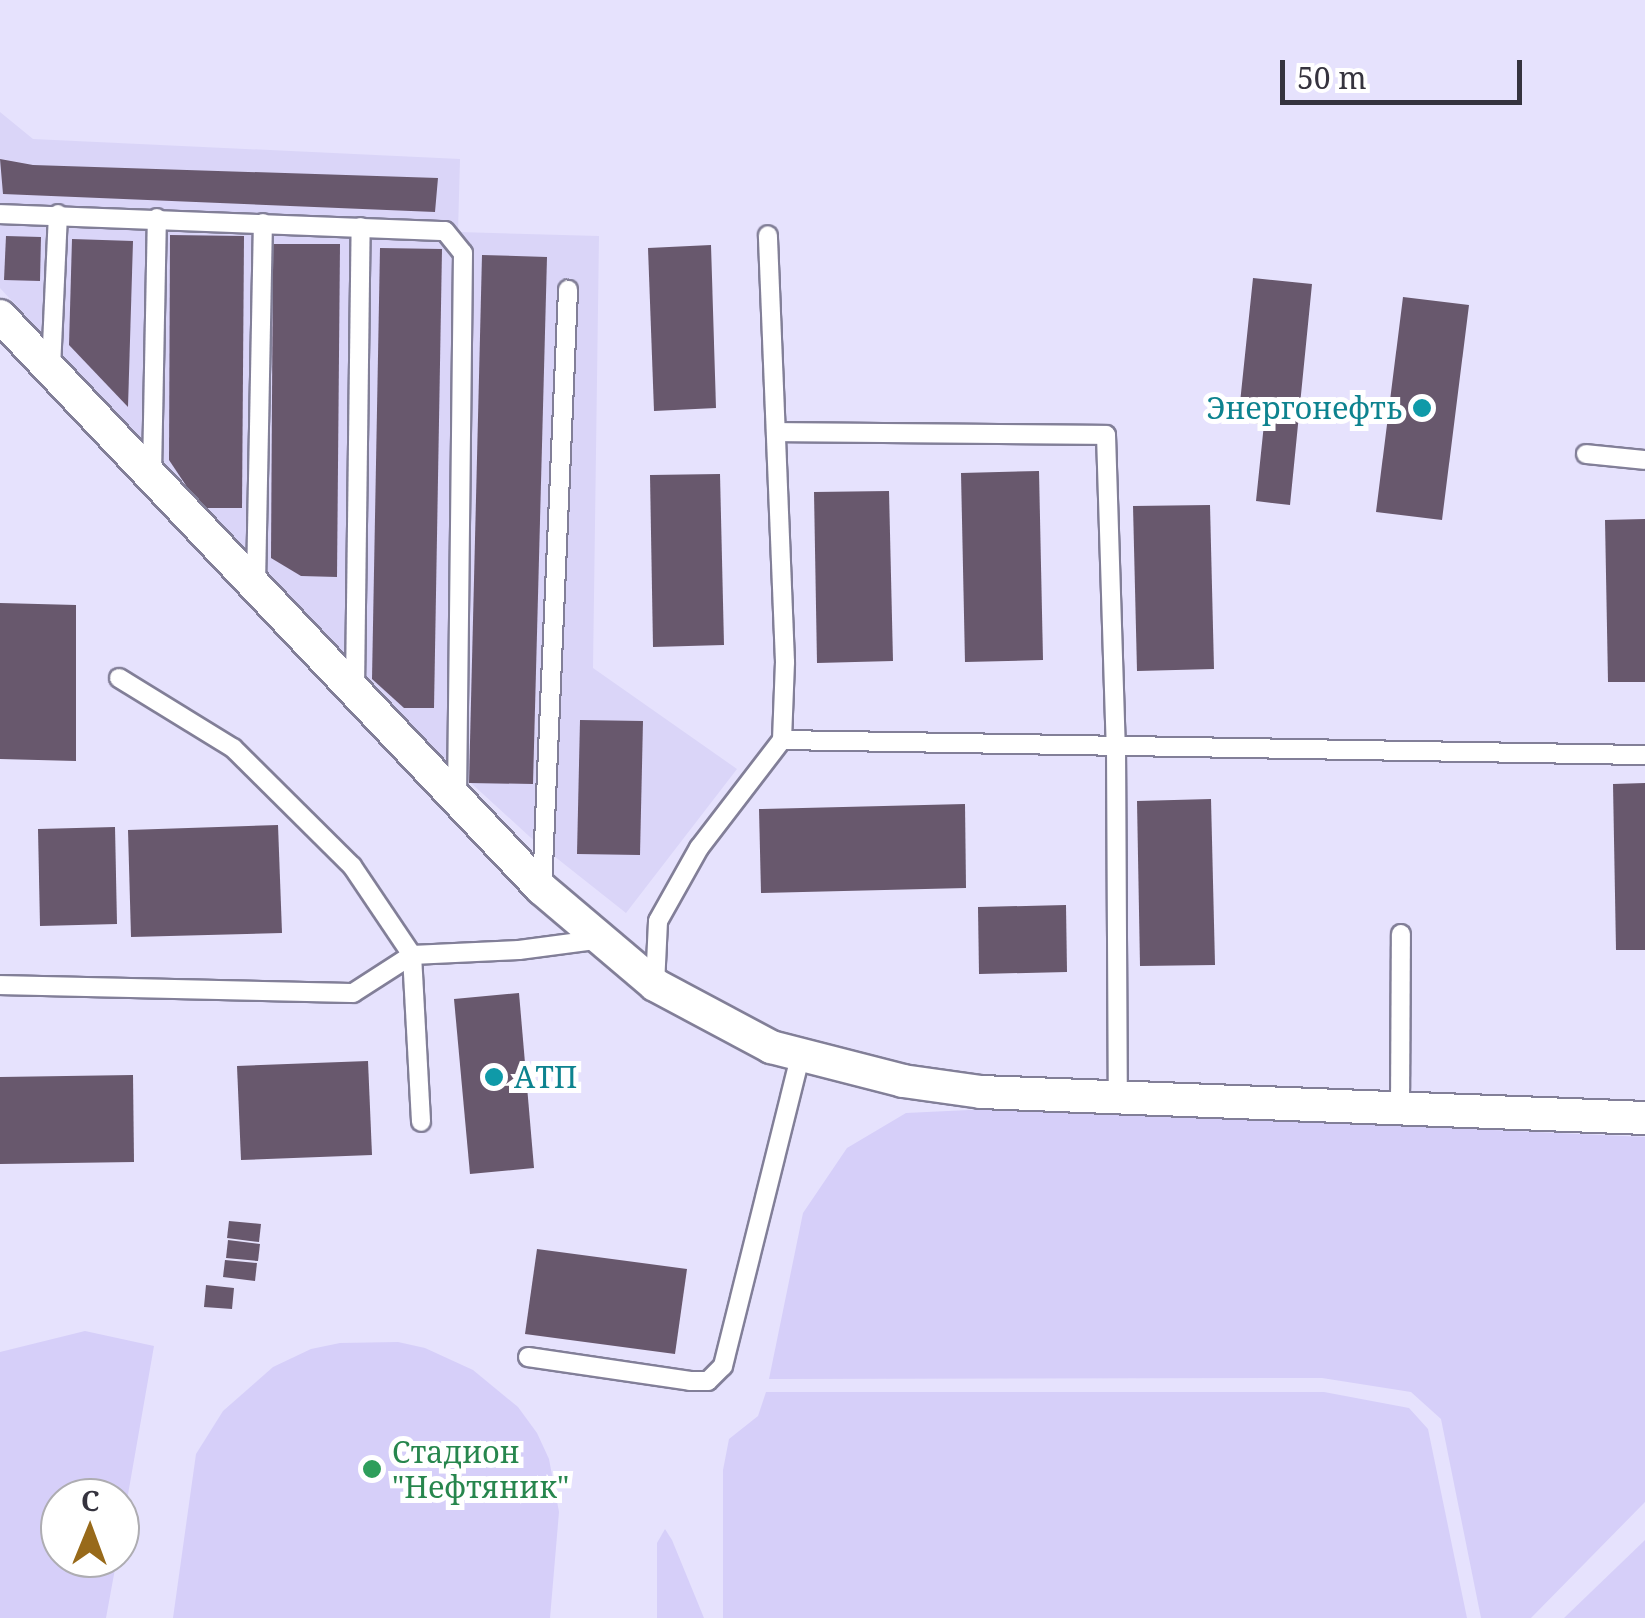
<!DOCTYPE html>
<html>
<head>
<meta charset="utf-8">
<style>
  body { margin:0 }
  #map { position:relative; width:1645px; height:1618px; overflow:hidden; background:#e6e2fd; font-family:"Noto Serif",serif }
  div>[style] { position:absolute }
  .built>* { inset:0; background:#dad5f8 }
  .green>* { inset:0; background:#d6cff9 }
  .building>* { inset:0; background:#68586d }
  .roads { filter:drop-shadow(2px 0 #827f98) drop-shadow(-2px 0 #827f98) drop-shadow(0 2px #827f98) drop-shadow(0 -2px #827f98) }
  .lane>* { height:18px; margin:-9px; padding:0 9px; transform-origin:9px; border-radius:9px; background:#fff }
  .street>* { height:32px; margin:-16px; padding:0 16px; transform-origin:16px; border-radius:16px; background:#fff }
  .dots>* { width:28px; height:28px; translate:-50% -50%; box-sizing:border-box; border:5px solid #fff; border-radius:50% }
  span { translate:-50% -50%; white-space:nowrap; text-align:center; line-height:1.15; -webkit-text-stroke:10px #fff; paint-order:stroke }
  .culture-label { font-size:30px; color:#0d838f }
  .right { translate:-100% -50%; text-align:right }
  .left { translate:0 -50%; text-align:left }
  .leisure-label { font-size:30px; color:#27864d }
  .north { position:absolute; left:40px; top:1478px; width:100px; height:100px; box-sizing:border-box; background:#fff; border:2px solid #aeadb2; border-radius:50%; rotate:1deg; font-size:28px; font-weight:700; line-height:40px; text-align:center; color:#35333e }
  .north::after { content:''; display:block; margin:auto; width:35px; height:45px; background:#986a1a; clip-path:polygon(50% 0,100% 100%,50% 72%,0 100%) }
  .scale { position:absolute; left:1280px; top:60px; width:242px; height:45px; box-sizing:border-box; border:5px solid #35333e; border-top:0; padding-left:12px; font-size:30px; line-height:35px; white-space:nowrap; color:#35333e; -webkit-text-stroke:8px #fff; paint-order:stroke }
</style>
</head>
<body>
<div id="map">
  <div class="built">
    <i style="clip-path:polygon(0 112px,33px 139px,460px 159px,458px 232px,599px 236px,593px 668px,737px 769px,626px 913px,530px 837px,376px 696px,0 288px)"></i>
  </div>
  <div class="green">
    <i style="clip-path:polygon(1011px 1108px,1645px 1137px,1645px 1502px,1531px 1618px,1481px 1618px,1441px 1419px,1411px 1392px,1322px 1378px,769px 1379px,803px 1213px,847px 1148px,906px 1113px)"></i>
    <i style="clip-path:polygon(85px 1331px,154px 1346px,120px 1540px,120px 1498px,60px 1498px,60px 1558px,117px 1558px,106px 1618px,0 1618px,0 1352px)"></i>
    <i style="clip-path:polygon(398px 1342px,425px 1348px,473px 1370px,518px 1407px,537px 1433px,549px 1459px,559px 1512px,550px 1618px,173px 1618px,196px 1454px,223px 1411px,273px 1367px,311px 1349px,340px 1343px)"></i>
    <i style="clip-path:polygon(766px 1392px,1324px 1392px,1409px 1408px,1428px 1429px,1467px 1618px,723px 1618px,723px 1470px,729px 1439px,758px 1416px)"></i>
    <i style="clip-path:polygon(665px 1529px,672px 1540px,704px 1618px,657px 1618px,657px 1543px)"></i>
    <i style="clip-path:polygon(1645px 1540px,1645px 1618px,1564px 1618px)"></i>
  </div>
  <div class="building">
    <i style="clip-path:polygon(0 159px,33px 165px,438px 178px,435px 212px,3px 194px)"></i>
    <i style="clip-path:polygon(170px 235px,244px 236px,242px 508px,201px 508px,169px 460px)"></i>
    <i style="clip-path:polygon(6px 236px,41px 237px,40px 281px,4px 280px)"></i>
    <i style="clip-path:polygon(72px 239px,133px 241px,128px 407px,69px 345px)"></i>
    <i style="clip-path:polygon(273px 244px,340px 244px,337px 577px,301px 576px,271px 558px)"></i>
    <i style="clip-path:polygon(711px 245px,716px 408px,654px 411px,648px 248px)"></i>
    <i style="clip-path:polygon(380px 248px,442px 249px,434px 708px,404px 708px,372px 679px)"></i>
    <i style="clip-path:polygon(482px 255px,547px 257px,533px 784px,469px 783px)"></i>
    <i style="clip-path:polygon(1253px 278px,1312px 284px,1290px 505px,1256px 501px,1264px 424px,1238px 422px)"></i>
    <i style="clip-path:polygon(1403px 297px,1469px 305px,1442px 520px,1376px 512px)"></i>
    <i style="clip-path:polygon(1039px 471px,1043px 660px,965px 662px,961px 473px)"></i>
    <i style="clip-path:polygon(720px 474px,724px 645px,653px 647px,650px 475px)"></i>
    <i style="clip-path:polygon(889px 491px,893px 661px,817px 663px,814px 492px)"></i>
    <i style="clip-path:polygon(1210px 505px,1214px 669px,1137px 671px,1133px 506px)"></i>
    <i style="clip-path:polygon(1645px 519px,1645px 682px,1608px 682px,1605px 520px)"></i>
    <i style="clip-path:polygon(0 603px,76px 605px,76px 761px,0 759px)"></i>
    <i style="clip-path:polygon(580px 720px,643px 721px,640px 855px,577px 854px)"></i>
    <i style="clip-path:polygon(1645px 783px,1645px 950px,1616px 950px,1613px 784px)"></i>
    <i style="clip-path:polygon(1211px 799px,1215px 965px,1140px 966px,1137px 801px)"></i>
    <i style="clip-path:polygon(965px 804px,966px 888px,761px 893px,759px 809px)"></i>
    <i style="clip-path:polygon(278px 825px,282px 933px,131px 937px,128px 830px)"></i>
    <i style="clip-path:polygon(115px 827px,117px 924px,40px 926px,38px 829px)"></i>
    <i style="clip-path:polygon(1066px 905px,1067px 972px,979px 974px,978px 907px)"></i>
    <i style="clip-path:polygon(519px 993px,534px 1168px,470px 1174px,454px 999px)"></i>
    <i style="clip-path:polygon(368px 1061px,372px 1155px,241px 1160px,237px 1066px)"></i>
    <i style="clip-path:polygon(133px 1075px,134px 1162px,0 1164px,0 1077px)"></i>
    <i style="clip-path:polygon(229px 1221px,261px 1224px,259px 1242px,227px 1238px)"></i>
    <i style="clip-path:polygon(228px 1240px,260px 1244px,258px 1261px,226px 1258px)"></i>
    <i style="clip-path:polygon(537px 1249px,687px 1269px,675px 1354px,525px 1334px)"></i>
    <i style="clip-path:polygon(225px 1260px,257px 1263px,255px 1281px,223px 1277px)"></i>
    <i style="clip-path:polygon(206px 1285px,234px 1288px,232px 1309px,204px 1307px)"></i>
  </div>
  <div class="roads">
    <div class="lane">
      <i style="left:0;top:214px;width:445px;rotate:2.2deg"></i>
      <i style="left:445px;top:231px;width:28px;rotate:51deg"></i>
      <i style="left:463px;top:253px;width:542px;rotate:90.63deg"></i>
      <i style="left:51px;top:368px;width:154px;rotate:-87.4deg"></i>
      <i style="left:776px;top:432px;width:330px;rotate:0.5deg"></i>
      <i style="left:1106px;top:435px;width:311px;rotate:88.2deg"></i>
      <i style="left:1116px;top:746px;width:352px;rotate:89.7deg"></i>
      <i style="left:1586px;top:454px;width:59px;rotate:5.8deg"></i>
      <i style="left:152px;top:473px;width:255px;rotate:-88.9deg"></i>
      <i style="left:256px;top:584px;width:361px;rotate:-88.9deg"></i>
      <i style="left:119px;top:678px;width:134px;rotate:31.6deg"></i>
      <i style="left:233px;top:748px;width:168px;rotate:44.8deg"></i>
      <i style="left:352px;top:866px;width:107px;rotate:56deg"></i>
      <i style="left:412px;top:955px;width:167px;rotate:86.9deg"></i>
      <i style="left:355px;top:689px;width:462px;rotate:-89.3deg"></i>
      <i style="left:782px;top:740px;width:863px;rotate:1deg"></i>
      <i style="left:542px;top:889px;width:600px;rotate:-87.51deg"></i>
      <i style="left:0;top:985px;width:353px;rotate:1.3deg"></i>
      <i style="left:353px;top:993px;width:70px;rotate:-32.8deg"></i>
      <i style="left:412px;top:955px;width:107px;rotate:-2.7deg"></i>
      <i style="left:519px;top:950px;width:84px;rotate:-7.5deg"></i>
      <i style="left:655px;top:985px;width:64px;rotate:-87.3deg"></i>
      <i style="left:658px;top:921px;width:84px;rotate:-60.7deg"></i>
      <i style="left:699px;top:848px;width:136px;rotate:-52.5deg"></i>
      <i style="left:782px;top:740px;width:78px;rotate:-87.8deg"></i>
      <i style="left:785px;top:662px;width:427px;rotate:-92.3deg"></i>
      <i style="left:1400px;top:1108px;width:174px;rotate:-89.7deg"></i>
      <i style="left:528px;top:1357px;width:164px;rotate:8.4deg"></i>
      <i style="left:690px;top:1381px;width:18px"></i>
      <i style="left:708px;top:1381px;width:21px;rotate:-45deg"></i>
      <i style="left:723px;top:1366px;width:318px;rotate:-76deg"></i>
    </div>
    <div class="street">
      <i style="left:0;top:316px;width:789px;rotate:46.59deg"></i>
      <i style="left:542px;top:889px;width:148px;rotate:40.3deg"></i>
      <i style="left:655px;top:985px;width:132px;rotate:28.1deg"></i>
      <i style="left:771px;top:1047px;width:136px;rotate:14.4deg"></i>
      <i style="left:903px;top:1081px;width:79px;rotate:8deg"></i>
      <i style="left:981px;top:1092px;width:665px;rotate:2.24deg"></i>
    </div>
  </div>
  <div class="dots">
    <i style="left:1422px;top:408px;background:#0f9aa8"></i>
    <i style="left:494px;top:1077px;background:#0f9aa8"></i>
    <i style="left:372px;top:1469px;background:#2e9e5b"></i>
  </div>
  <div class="culture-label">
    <span class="right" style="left:1402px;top:408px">Энергонефть</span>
    <span class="left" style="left:514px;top:1077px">АТП</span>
  </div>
  <div class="leisure-label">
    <span class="left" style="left:392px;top:1469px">Стадион<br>"Нефтяник"</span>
  </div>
  <div class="north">С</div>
  <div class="scale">50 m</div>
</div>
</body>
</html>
